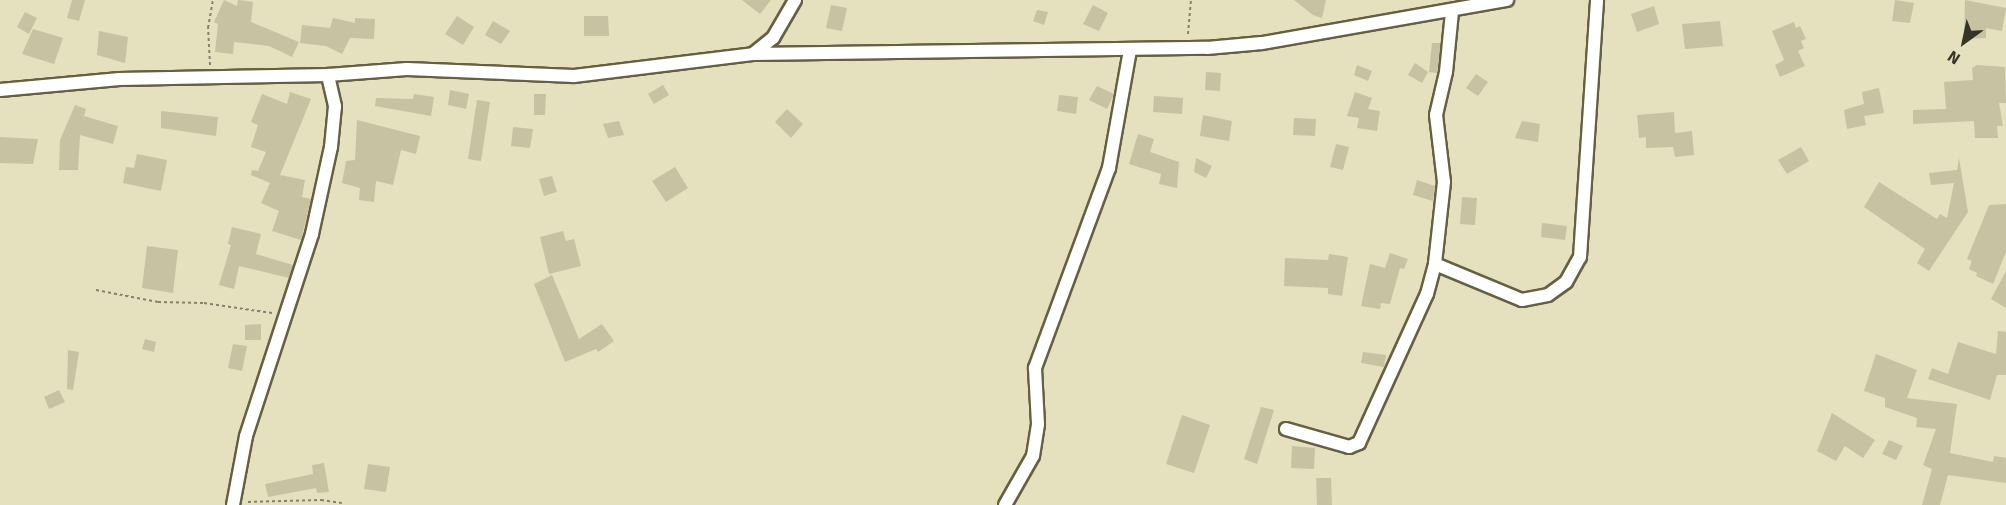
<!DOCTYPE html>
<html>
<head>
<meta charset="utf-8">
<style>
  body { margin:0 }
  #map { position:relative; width:2006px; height:505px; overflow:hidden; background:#e5e0be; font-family:Signika,sans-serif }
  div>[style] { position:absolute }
  .building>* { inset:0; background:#c7c2a2 }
  .path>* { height:2px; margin-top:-1px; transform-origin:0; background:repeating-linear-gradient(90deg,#85826b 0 3px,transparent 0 6px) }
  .roads { filter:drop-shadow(2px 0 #656043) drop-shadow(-2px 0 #656043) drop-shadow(0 2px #656043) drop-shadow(0 -2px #656043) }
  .street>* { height:12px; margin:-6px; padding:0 6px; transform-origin:6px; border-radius:6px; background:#fff }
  span { translate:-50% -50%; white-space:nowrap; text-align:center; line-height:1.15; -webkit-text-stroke:6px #e5e0be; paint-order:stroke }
  .north { position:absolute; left:1934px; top:12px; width:60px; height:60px; -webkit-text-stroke:4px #e5e0be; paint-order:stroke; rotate:213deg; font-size:16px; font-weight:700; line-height:24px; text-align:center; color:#353426 }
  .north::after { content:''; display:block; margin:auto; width:21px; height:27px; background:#353426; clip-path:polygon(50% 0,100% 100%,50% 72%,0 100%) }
</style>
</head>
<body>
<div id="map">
  <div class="building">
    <i style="clip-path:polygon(72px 0,85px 0,79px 21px,67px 18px)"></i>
    <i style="clip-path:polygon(224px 0,237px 6px,238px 0,253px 2px,251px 22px,299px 42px,292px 57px,269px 46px,234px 42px,233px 54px,215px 52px,218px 24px,214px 22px)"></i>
    <i style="clip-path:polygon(742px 0,771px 0,760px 14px)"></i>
    <i style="clip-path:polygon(1294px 0,1326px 0,1322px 18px,1313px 15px)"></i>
    <i style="clip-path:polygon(1895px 0,1914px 3px,1910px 23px,1892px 21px)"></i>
    <i style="clip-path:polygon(1965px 0,2006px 8px,2002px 31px,1986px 28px,1986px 38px,1964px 39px)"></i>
    <i style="clip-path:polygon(831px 5px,847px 8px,842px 31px,826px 28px)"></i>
    <i style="clip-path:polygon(1093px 5px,1108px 13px,1099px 31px,1083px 24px)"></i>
    <i style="clip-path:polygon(1654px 6px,1659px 24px,1637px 32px,1631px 14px)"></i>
    <i style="clip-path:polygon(1037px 10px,1048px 12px,1044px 25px,1033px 21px)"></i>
    <i style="clip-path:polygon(25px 12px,37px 18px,29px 34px,17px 27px)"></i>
    <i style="clip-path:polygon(457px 16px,474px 27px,463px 45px,445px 34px)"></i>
    <i style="clip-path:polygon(584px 16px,608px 16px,609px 36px,584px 36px)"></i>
    <i style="clip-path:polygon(333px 18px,355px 23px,355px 18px,375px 19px,374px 39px,350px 38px,342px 54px,326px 46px,300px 43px,302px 25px,330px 28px)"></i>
    <i style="clip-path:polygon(493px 21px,510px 31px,501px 44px,485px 35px)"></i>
    <i style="clip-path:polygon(1720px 21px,1723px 46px,1685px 49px,1682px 24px)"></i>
    <i style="clip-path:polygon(1794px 22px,1796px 28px,1800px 26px,1806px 39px,1801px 41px,1804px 48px,1798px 51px,1805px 66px,1780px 77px,1775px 65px,1784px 60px,1772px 31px)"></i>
    <i style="clip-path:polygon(33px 29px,63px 38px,54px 64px,22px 54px)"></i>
    <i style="clip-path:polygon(99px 31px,128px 37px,125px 63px,97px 55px)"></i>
    <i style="clip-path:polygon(1432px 43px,1441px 43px,1437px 73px,1429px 72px)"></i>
    <i style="clip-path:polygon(1415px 63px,1428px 72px,1422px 83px,1408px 75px)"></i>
    <i style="clip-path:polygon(1357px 65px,1372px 71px,1368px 81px,1354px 75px)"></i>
    <i style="clip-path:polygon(1977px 65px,2005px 67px,2006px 103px,1999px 103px,2003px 126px,1997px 126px,1998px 138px,1975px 138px,1974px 121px,1913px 124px,1913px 110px,1946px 109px,1944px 82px,1973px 80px,1972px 68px)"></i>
    <i style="clip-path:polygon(1206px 72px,1221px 73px,1220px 91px,1205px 90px)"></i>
    <i style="clip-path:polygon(1476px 74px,1488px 82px,1478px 96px,1466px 88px)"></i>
    <i style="clip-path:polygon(663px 85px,669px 95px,654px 104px,648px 94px)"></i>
    <i style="clip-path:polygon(1097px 86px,1114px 94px,1107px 109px,1089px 100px)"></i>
    <i style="clip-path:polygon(1879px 88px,1884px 113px,1864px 116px,1866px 125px,1847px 129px,1844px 110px,1864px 104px,1862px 92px)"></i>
    <i style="clip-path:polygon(450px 90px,469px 94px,466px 109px,448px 105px)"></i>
    <i style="clip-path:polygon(290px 92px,311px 99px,280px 175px,305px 180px,302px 197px,311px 199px,301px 240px,272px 231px,279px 211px,261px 203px,270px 183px,251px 175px,252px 170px,258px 171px,266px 152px,251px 147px,258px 125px,251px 122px,262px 94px,287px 104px)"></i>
    <i style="clip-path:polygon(1355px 92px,1372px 98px,1368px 109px,1380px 111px,1377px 131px,1357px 128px,1359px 118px,1347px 116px)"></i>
    <i style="clip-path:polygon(414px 94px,434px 97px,431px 116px,375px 106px,376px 98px,413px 99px)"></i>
    <i style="clip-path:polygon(534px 94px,546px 94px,545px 115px,534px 115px)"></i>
    <i style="clip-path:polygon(1059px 95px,1078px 97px,1076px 114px,1057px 111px)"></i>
    <i style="clip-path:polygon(1154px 96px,1183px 98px,1182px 114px,1153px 112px)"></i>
    <i style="clip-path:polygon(477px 100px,490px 102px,481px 161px,468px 159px)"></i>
    <i style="clip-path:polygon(75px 105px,86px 109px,84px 116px,118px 126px,113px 144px,80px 135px,78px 170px,59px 170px,60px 140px)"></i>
    <i style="clip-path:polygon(787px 109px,803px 124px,791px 138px,775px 122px)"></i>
    <i style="clip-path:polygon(161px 111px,218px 117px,216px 136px,161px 128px)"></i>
    <i style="clip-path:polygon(1674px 112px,1675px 133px,1692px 131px,1694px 155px,1675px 157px,1673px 147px,1646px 148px,1646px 137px,1639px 138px,1637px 115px)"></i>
    <i style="clip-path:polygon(1203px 115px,1232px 121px,1229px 141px,1200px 136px)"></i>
    <i style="clip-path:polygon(1294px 118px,1316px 119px,1315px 136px,1293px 135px)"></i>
    <i style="clip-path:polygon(357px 120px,420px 136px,416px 154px,401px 150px,393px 185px,376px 181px,374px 202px,359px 200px,360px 188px,342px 183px,346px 161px,355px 160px)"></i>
    <i style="clip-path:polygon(619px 121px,624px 135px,608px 138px,603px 124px)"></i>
    <i style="clip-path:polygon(1522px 121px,1540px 124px,1538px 142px,1515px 138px)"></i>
    <i style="clip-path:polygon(513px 127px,533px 129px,530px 148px,511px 146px)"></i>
    <i style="clip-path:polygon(1138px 134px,1154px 139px,1150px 152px,1179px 162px,1177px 188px,1159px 184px,1161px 174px,1129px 164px)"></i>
    <i style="clip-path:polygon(0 137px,38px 139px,33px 164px,0 163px)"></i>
    <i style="clip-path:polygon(1336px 144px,1349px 147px,1343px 170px,1330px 167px)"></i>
    <i style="clip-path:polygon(1801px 147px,1809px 161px,1787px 174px,1778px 160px)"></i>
    <i style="clip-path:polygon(137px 154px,167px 160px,161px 191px,123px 183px,126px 167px,134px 168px)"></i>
    <i style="clip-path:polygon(1196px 158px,1212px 166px,1206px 178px,1194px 172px)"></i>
    <i style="clip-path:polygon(1959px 158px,1968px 212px,1929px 271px,1917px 263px,1925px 249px,1864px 207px,1879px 182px,1937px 219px,1940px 214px,1947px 218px,1954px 183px,1931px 185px,1929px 173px,1957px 170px)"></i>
    <i style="clip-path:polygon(675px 167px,688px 188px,666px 202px,652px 181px)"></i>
    <i style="clip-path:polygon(552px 176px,557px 192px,544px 196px,539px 179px)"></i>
    <i style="clip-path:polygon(1417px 180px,1435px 186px,1433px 201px,1413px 195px)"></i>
    <i style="clip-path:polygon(1462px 197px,1477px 198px,1475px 225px,1460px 224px)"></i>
    <i style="clip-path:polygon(2006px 204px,2006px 252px,1993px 284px,1976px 276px,1977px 273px,1969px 269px,1972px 261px,1967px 259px,1989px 205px)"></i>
    <i style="clip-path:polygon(1542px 223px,1567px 226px,1565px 240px,1541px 237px)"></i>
    <i style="clip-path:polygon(232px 227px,261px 234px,256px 254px,293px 265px,289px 278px,239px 266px,234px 289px,219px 285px,231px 245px,228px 244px)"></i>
    <i style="clip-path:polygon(563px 231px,566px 241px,574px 239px,581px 266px,549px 274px,540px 237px)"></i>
    <i style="clip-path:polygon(147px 246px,178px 250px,173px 293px,142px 288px)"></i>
    <i style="clip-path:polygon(1390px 253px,1408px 259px,1404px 269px,1400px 268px,1390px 304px,1381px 303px,1380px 309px,1361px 306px,1370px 264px,1385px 268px)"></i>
    <i style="clip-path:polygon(1329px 254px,1348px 257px,1342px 296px,1328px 294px,1328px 288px,1284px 286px,1285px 258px,1328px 260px)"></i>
    <i style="clip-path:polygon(2006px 271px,2006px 308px,1991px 299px)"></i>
    <i style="clip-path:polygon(552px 275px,579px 339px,602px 324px,614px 341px,598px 352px,596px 349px,565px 362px,534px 284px)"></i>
    <i style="clip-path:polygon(261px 324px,261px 340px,245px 340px,245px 325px)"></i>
    <i style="clip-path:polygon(1998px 331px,2006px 332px,2006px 375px,1997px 375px,1990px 400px,1928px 379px,1932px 368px,1948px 374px,1958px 342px,1996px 354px)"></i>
    <i style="clip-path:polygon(145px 339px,156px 342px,154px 352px,142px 349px)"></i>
    <i style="clip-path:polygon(233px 344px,247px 346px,242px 371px,228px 368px)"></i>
    <i style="clip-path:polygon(68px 350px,79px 352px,73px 390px,67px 389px)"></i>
    <i style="clip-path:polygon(1363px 352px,1386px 355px,1384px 367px,1361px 363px)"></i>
    <i style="clip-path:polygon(1876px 354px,1917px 370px,1907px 398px,1957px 404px,1950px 453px,1993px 462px,1994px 456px,2006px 458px,2006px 483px,1948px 475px,1940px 505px,1922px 505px,1932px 469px,1923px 465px,1936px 429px,1916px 427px,1917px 418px,1885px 407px,1885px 398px,1864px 391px)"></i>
    <i style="clip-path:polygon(59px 390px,65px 402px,49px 409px,44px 397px)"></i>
    <i style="clip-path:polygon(1261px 407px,1274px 410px,1257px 464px,1244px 459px)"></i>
    <i style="clip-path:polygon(1832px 413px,1875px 440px,1863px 458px,1845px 446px,1836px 461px,1817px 451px)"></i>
    <i style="clip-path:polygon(1182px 415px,1210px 425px,1194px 473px,1166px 464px)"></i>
    <i style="clip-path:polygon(1889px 440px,1903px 446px,1896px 460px,1882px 454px)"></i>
    <i style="clip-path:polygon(1292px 446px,1315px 448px,1314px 469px,1291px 468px)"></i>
    <i style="clip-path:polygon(324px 463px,329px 492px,317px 493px,316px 488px,268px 497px,265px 484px,313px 474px,312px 465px)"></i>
    <i style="clip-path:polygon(368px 464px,390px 467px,386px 492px,364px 489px)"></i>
    <i style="clip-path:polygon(1316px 478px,1331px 478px,1332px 505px,1317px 505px)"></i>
  </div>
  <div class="path">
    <i style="left:1188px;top:34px;width:34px;rotate:-85deg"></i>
    <i style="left:210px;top:65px;width:37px;rotate:-93deg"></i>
    <i style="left:208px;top:28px;width:28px;rotate:-80deg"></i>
    <i style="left:96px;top:290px;width:63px;rotate:11deg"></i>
    <i style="left:158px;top:302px;width:46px;rotate:1.2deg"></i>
    <i style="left:204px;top:303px;width:69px;rotate:8.4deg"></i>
    <i style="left:248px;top:502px;width:73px;rotate:-1.6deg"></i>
    <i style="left:321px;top:500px;width:21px;rotate:8deg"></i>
  </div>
  <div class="roads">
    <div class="street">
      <i style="left:1452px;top:12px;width:60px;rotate:95.7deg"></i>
      <i style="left:1446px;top:72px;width:44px;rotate:103.1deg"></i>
      <i style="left:1436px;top:115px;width:67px;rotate:83.2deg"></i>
      <i style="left:1444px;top:182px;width:82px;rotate:96.3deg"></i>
      <i style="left:1435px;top:264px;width:94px;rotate:22.5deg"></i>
      <i style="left:1522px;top:300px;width:26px;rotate:-11deg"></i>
      <i style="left:1548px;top:295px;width:22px;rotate:-36deg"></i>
      <i style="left:1566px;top:282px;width:29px;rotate:-61deg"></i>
      <i style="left:1580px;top:257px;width:258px;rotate:-86.2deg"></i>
      <i style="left:753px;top:54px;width:26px;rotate:-39deg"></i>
      <i style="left:773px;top:38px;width:44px;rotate:-59.9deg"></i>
      <i style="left:0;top:90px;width:120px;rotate:-5.3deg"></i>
      <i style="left:119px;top:79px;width:209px;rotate:-1.1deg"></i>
      <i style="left:328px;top:75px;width:79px;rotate:-4.3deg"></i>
      <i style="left:407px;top:69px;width:167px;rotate:2.4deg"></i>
      <i style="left:574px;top:76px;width:180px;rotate:-7deg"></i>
      <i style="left:753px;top:54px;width:454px;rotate:-0.8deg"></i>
      <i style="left:1207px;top:48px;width:55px;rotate:-5.2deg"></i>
      <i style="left:1262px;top:43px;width:249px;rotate:-10deg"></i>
      <i style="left:1286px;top:429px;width:66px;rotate:15.9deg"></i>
      <i style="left:1349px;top:447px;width:11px;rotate:-22deg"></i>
      <i style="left:1359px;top:443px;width:164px;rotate:-65.5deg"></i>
      <i style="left:1427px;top:294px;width:31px;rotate:-75deg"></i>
      <i style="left:233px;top:505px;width:70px;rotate:-79.3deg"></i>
      <i style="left:246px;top:436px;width:213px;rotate:-71.9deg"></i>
      <i style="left:312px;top:234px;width:89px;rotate:-77.7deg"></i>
      <i style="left:331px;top:147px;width:41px;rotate:-84.4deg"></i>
      <i style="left:335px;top:106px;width:32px;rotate:-103deg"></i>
      <i style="left:1005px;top:505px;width:56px;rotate:-60.3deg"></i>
      <i style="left:1033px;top:456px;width:32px;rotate:-81deg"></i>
      <i style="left:1038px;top:424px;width:56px;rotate:-93.1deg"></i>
      <i style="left:1035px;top:368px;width:213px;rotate:-69.7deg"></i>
      <i style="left:1109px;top:168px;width:120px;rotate:-79.9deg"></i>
    </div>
  </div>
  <div class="north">N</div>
</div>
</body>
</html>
